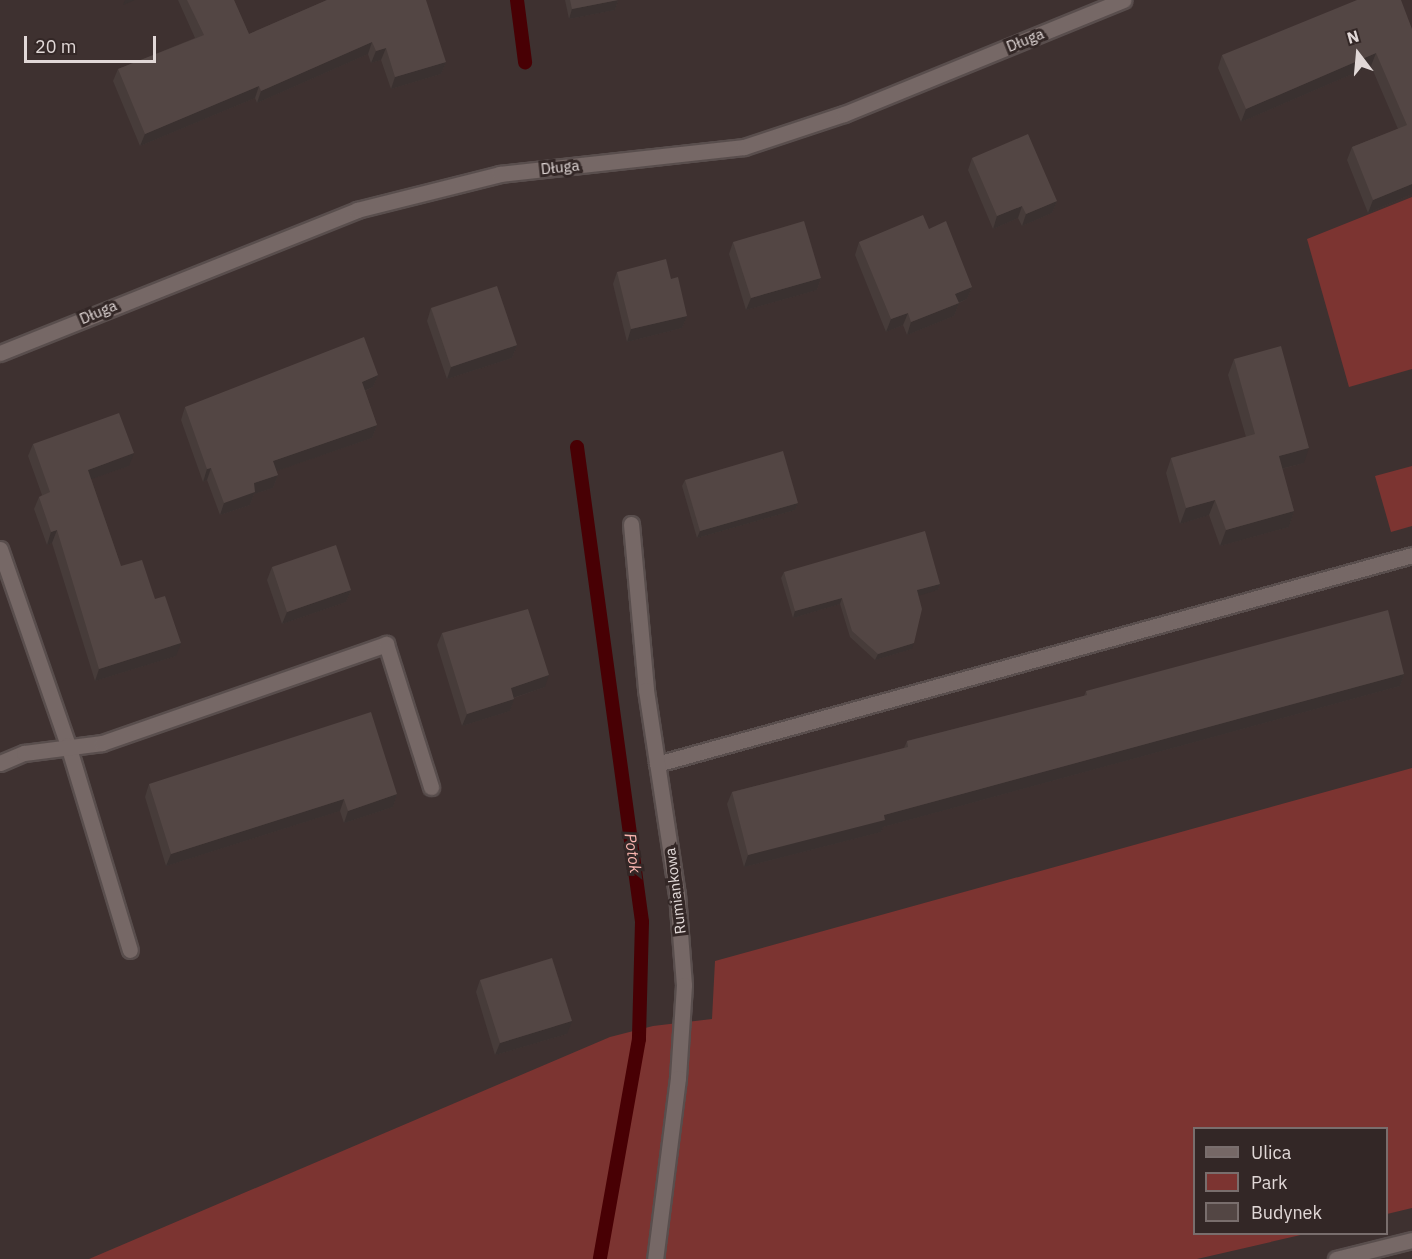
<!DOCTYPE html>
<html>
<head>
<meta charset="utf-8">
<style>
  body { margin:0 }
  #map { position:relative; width:1412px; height:1259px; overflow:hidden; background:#3e3130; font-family:"IBM Plex Sans",sans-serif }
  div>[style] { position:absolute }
  .green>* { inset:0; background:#7c3431 }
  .stream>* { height:14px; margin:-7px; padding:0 7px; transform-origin:7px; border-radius:7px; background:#480004 }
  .roads { filter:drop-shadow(2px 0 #594e4d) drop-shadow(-2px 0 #594e4d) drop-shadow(0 2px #594e4d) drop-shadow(0 -2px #594e4d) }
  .lane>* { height:15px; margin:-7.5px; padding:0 7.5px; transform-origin:7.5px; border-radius:7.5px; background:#766866 }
  .street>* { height:15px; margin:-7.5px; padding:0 7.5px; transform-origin:7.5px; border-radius:7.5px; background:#766866 }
  .wall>* { inset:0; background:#473c3a }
  .shaded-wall>* { inset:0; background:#3a3130 }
  .building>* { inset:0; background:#534644 }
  span { translate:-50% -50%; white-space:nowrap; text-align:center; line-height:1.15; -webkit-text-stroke:6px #332726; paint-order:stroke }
  .street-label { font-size:15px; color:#e1d8d7 }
  .water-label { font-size:16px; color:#fab5af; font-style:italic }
  .legend { position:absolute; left:1193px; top:1127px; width:195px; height:108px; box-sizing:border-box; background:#332726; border:2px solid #796e6d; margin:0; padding:8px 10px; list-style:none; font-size:18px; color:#e1d8d7 }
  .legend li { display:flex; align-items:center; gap:12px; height:30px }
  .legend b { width:30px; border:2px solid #796e6d }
  .north { position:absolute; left:1328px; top:24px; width:60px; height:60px; -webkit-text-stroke:4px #332726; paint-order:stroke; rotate:344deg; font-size:16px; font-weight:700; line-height:24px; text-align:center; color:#e1d8d7 }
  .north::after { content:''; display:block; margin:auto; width:21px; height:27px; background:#e1d8d7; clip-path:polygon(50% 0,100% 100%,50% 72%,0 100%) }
  .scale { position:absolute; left:24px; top:36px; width:132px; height:27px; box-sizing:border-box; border:3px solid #e1d8d7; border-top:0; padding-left:8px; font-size:18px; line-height:21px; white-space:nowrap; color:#e1d8d7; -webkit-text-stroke:4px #332726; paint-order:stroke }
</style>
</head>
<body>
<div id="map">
  <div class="green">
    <i style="clip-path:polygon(1412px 197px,1412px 369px,1349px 387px,1307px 239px)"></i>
    <i style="clip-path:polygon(1412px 466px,1412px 526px,1391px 532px,1375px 476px)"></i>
    <i style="clip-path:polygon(1412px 768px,1412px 1208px,1387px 1214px,1386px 1128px,1194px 1128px,1194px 1234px,1305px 1234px,1197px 1259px,89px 1259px,610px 1037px,653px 1026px,712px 1019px,715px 961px)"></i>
  </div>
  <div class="stream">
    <i style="left:517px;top:0;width:63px;rotate:82.6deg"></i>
    <i style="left:577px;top:447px;width:479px;rotate:82.2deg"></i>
    <i style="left:642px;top:922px;width:117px;rotate:91.5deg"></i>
    <i style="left:639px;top:1039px;width:223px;rotate:100.1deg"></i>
  </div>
  <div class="roads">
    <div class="lane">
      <i style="left:657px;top:764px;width:783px;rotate:-15.47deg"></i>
    </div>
    <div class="street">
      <i style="left:0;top:353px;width:385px;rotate:-21.8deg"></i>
      <i style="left:357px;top:210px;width:147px;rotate:-14.1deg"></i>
      <i style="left:500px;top:174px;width:245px;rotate:-6.3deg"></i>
      <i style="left:744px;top:147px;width:105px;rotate:-18.3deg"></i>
      <i style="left:844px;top:114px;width:302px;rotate:-22.2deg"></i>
      <i style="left:631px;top:524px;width:167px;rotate:84.8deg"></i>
      <i style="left:646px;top:690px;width:206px;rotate:81.4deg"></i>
      <i style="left:677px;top:894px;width:91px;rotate:85.6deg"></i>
      <i style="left:684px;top:985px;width:93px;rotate:93.7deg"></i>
      <i style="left:678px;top:1078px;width:182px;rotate:97.2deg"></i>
      <i style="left:0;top:549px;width:207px;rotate:70.9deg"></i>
      <i style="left:68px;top:745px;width:214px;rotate:73.2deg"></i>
      <i style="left:0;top:763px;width:26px;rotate:-23deg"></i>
      <i style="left:24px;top:753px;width:79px;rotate:-7.3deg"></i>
      <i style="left:102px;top:743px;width:301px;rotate:-19.2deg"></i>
      <i style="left:386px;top:644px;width:150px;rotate:72.5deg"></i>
      <i style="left:1336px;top:1259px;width:78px;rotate:-14deg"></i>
    </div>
  </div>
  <div class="wall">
    <i style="clip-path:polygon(178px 0,234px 0,249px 34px,327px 0,446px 62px,441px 74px,391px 89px,381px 60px,371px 63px,368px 54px,257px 103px,255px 98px,140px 146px,113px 81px,118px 69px,195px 38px)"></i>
    <i style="clip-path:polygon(565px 0,618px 0,615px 10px,569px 19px)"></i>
    <i style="clip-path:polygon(1401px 0,1412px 194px,1368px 213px,1347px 160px,1352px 147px,1398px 129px,1371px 66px,1241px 122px,1218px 68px,1222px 55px)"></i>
    <i style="clip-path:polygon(972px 158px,1057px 201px,1052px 213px,1022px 226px,1018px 218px,993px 229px,968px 170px)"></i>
    <i style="clip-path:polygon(929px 229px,972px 287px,967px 299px,959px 303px,954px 316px,907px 335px,903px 325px,886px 332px,855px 255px,859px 242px)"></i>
    <i style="clip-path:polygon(733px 242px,821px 278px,817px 290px,746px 310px,729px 254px)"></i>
    <i style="clip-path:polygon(617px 272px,671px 279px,687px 316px,682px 328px,627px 342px,613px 284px)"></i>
    <i style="clip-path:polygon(431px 308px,517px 345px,512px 358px,447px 379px,427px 321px)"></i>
    <i style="clip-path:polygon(1234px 359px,1304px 463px,1282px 469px,1294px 511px,1289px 527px,1220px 546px,1209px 515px,1180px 524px,1166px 473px,1171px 458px,1246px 437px,1228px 375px)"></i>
    <i style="clip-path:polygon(378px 375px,373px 387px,365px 391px,377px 425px,372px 438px,276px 471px,278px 475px,273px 488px,254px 494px,250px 505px,220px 515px,207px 480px,203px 482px,181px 420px,185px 407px)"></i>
    <i style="clip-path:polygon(33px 444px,129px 466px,91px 479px,121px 566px,155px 599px,176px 656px,95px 681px,52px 543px,47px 545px,34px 509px,39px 497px,42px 495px,28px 456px)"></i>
    <i style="clip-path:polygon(685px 480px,798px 503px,795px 510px,697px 538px,682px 486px)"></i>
    <i style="clip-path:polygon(272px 567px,351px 590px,346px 602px,282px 624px,267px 580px)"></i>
    <i style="clip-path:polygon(784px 572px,940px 584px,938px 590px,918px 595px,912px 649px,875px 660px,850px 637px,840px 604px,793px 618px,781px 578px)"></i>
    <i style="clip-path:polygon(442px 633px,545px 687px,514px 698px,510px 711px,462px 726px,437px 645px)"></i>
    <i style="clip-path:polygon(1404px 674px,1400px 686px,883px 827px,881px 832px,744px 867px,727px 804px,732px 792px,904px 748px,907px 741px,1084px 696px,1086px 691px)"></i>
    <i style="clip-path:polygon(149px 784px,397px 794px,393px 807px,344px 823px,340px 811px,166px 866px,145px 797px)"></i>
    <i style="clip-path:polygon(480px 980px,567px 1034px,495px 1055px,476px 992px)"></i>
  </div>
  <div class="shaded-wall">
    <i style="clip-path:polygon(125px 0,135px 0,123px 5px)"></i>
    <i style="clip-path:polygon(618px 0,615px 10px,569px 19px,572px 9px)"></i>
    <i style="clip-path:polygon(372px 42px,368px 54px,257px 103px,261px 91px)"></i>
    <i style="clip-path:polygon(386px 48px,381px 60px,371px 63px,376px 51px)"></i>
    <i style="clip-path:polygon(1376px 53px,1371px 66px,1241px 122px,1246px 109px)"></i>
    <i style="clip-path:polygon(446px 62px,441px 74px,391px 89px,395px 77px)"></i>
    <i style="clip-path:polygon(259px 86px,255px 98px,140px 146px,145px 134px)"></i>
    <i style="clip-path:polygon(1412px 184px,1412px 194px,1368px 213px,1373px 200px)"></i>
    <i style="clip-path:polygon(1057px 201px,1052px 213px,1022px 226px,1026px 214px)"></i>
    <i style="clip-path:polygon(1022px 206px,1018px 218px,993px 229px,997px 216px)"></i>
    <i style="clip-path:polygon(821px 278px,817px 290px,746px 310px,751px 298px)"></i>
    <i style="clip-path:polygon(972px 287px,967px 299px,951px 306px,955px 294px)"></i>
    <i style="clip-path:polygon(959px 303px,954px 316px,907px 335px,911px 322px)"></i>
    <i style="clip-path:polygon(908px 313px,903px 325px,886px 332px,891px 319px)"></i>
    <i style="clip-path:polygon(687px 316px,682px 328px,627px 342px,631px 329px)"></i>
    <i style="clip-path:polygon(517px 345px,512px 358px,447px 379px,451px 367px)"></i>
    <i style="clip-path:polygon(378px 375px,373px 387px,357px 394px,362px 382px)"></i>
    <i style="clip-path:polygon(377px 425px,372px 438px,268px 474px,273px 461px)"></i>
    <i style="clip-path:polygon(1309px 448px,1304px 463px,1273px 471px,1279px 456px)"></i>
    <i style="clip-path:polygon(134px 453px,129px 466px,83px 482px,88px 470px)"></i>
    <i style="clip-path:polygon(211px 468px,207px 480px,203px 482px,207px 469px)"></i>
    <i style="clip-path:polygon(278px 475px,273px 488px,254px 494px,250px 505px,220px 515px,224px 503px,254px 483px)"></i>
    <i style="clip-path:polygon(1215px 500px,1209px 515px,1180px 524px,1186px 508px)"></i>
    <i style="clip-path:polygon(798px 503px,795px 510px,697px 538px,700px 531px)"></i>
    <i style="clip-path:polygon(1294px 511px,1289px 527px,1220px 546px,1226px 530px)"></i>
    <i style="clip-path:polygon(57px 530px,52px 543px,47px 545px,51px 532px)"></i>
    <i style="clip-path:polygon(940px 584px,938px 590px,914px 597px,917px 590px)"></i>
    <i style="clip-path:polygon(351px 590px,346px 602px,282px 624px,287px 612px)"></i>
    <i style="clip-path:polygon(842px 598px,840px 604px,793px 618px,795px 611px)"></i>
    <i style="clip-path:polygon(181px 643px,176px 656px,95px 681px,99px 669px)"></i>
    <i style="clip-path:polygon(914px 643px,912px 649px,875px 660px,878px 654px)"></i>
    <i style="clip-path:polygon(1404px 674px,1400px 686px,883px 827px,881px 832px,744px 867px,748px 855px,884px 815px)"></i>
    <i style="clip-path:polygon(549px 675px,545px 687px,507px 700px,511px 688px)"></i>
    <i style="clip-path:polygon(514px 699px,510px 711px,462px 726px,467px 714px)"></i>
    <i style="clip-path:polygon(397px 794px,393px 807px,344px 823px,348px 811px)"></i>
    <i style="clip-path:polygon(344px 799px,340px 811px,166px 866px,171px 854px)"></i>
    <i style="clip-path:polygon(572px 1021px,567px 1034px,495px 1055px,500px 1043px)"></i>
  </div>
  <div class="building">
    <i style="clip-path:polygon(187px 0,234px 0,249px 34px,327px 0,426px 0,446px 62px,395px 77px,386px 48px,376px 51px,372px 42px,261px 91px,259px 86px,145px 134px,118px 69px,204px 35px)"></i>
    <i style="clip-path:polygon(570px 0,618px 0,572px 9px)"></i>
    <i style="clip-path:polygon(1357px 0,1401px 0,1412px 29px,1412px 184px,1373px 200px,1352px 147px,1407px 125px,1376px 53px,1246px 109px,1222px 55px)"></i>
    <i style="clip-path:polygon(1028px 134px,1057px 201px,1026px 214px,1022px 206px,997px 216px,972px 158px)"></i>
    <i style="clip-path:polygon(923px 215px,929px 229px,946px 221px,972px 287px,955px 294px,959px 303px,911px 322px,908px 313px,891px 319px,859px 242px)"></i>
    <i style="clip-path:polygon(804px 221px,821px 278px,751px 298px,733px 242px)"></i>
    <i style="clip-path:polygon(666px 259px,671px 279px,678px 277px,687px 316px,631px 329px,617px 272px)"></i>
    <i style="clip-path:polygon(497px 286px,517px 345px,451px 367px,431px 308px)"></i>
    <i style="clip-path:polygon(364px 337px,378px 375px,362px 382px,377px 425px,273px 461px,278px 475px,254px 483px,255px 492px,224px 503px,211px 468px,207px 469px,185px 407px)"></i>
    <i style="clip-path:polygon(1281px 346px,1309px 448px,1279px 456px,1294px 511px,1226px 530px,1215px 500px,1186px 508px,1171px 458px,1255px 434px,1234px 359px)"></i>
    <i style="clip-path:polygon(119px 413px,134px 453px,88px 470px,121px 566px,142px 560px,155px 599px,165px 596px,181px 643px,99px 669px,57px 530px,51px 532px,39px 497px,50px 492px,33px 444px)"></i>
    <i style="clip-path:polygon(783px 451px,798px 503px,700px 531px,685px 480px)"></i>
    <i style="clip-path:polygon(925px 531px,940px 584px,917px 590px,922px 609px,914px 643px,878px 654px,852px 631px,842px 598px,795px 611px,784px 572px)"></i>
    <i style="clip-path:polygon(336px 545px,351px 590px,287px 612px,272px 567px)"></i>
    <i style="clip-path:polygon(528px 609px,549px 675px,511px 688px,514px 699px,467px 714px,442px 633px)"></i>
    <i style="clip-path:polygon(1388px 610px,1404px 674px,884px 815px,885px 820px,748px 855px,732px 792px,908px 747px,907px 741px,1087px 695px,1086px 691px)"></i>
    <i style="clip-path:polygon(371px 712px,397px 794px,348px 811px,344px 799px,171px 854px,149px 784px)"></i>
    <i style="clip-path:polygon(552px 958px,572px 1021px,500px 1043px,480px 980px)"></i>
  </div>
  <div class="street-label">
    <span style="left:1025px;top:40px;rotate:-22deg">Długa</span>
    <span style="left:560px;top:167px;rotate:-6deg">Długa</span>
    <span style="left:98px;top:312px;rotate:-23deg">Długa</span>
    <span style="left:675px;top:891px;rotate:-97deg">Rumiankowa</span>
  </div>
  <div class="water-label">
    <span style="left:633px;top:853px;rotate:82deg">Potok</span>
  </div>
  <ul class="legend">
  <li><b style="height:8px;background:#766866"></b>Ulica</li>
  <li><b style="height:16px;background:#7c3431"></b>Park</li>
  <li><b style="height:16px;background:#534644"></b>Budynek</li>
  </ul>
  <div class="north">N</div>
  <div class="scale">20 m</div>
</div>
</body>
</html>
